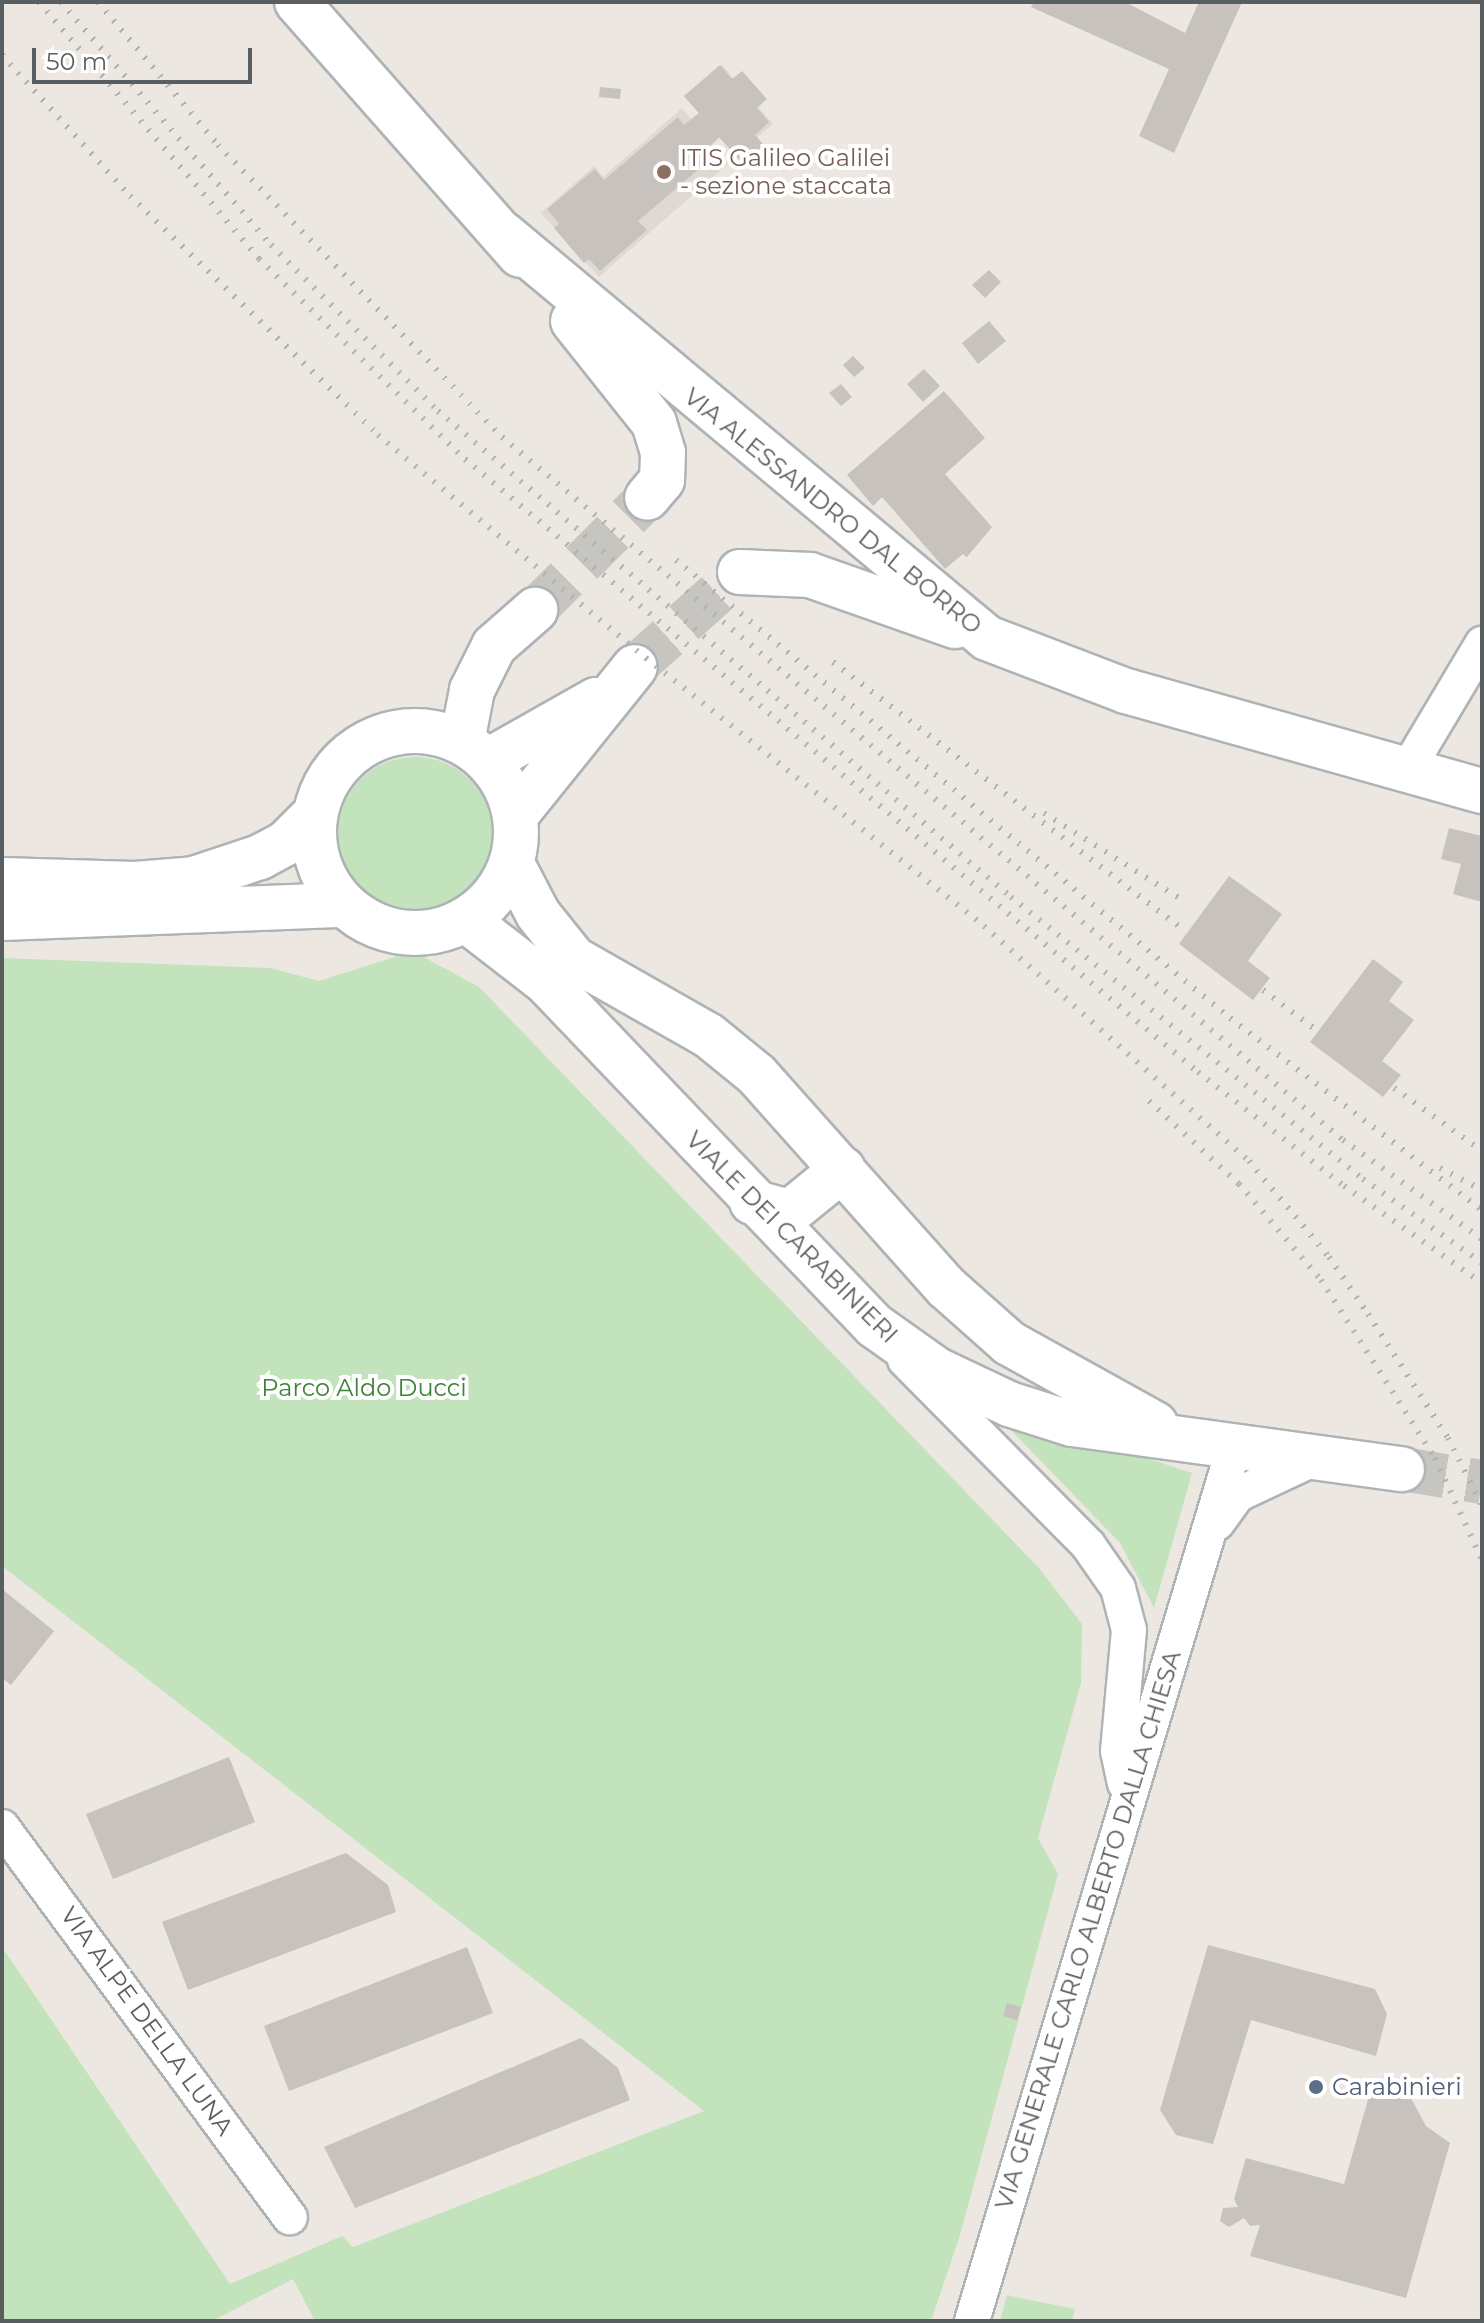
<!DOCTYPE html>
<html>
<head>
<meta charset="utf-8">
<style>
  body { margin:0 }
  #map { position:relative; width:1484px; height:2323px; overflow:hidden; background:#ece7e0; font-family:Montserrat,sans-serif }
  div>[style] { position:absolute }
  .education>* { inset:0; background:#ded9d1 }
  .green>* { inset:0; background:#c3e3bd }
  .round { border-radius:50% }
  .building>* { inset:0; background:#c7c2bd }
  .secondary-tunnel>* { height:44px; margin-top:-22px; transform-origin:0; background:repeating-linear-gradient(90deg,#c7c5c0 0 44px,transparent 0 66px) }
  .roads { filter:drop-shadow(2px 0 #aeb3b6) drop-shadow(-2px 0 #aeb3b6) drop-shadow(0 2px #aeb3b6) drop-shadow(0 -2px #aeb3b6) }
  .minor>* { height:34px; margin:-17px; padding:0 17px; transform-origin:17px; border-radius:17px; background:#fff }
  .secondary>* { height:44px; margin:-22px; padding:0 22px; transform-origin:22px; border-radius:22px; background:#fff }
  .secondary>.ring { margin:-22px; padding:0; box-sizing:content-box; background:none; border:44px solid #fff; border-radius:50% }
  .rail>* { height:6px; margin-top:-3px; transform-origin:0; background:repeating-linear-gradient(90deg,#b0b1b1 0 2px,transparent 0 12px) }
  .dots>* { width:22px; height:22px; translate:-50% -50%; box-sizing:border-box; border:4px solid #fff; border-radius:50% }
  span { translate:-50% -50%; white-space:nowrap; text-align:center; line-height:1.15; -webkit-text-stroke:8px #fff; paint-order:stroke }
  .education-label { font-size:24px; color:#785e54 }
  .left { translate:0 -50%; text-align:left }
  .street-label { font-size:24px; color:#595e61 }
  .park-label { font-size:24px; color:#3f8336 }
  .service-label { font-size:24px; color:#4e5e75 }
  .frame { position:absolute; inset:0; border:4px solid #595e61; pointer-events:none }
  .scale { position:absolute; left:32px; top:48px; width:220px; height:36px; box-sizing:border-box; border:4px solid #595e61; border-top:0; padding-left:10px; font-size:24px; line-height:28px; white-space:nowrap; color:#595e61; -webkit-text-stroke:6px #fff; paint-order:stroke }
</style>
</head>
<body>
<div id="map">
  <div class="education">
    <i style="clip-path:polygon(722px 65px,773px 124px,736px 156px,720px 138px,713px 144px,729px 163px,599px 277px,541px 213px,594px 166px,603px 177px,682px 108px,692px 120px,700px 115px,685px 98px)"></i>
  </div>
  <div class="green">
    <i class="round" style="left:338px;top:757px;width:154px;height:154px"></i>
    <i style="clip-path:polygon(404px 954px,420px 955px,479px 987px,1039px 1568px,1082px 1624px,1081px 1683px,1038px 1838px,1058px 1874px,960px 2235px,931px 2321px,315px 2321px,293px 2279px,212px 2321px,2px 2321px,2px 1947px,230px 2284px,342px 2236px,353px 2247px,704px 2111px,2px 1566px,2px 958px,270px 968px,319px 981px)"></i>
    <i style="clip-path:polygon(988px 1406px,1192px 1473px,1154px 1608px,1120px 1543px)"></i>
    <i style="clip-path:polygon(1007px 2295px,1020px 2298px,1075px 2309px,1072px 2321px,1000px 2321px)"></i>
  </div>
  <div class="building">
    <i style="clip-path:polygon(1034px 2px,1125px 2px,1185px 33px,1199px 2px,1242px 2px,1174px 153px,1139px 136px,1169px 69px,1031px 7px)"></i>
    <i style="clip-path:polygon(720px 65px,732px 79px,742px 71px,767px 99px,757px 108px,769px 122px,755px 135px,764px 145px,743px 164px,719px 137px,706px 150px,713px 157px,638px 221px,647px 230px,600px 271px,589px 259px,584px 263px,554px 228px,559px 224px,547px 209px,595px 169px,604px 180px,678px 117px,684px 125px,699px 113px,684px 96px)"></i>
    <i style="clip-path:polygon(600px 87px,621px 89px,620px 99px,599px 97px)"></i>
    <i style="clip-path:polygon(989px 270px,1001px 282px,985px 298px,972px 285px)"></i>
    <i style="clip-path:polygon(989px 321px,1006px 341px,978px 364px,962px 343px)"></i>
    <i style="clip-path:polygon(853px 356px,865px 368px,854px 377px,843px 365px)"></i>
    <i style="clip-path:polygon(924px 369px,940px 386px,923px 402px,907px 384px)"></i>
    <i style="clip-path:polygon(841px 384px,852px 397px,841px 406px,829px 393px)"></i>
    <i style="clip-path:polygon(944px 391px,985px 438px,945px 474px,992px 527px,967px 557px,963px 554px,945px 569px,882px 497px,873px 506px,847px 475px)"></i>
    <i style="clip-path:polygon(1449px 828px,1482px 836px,1482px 902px,1453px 894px,1461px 864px,1441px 859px)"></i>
    <i style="clip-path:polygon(1229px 876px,1282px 914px,1248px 961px,1270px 978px,1253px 1000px,1179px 944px)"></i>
    <i style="clip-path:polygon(1373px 959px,1403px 982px,1389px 1001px,1414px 1020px,1382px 1061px,1401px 1075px,1383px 1097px,1310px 1042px)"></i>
    <i style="clip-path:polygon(2px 1589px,54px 1631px,11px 1685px,2px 1678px)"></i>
    <i style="clip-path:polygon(229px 1757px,255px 1822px,113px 1879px,86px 1814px)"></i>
    <i style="clip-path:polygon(346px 1853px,388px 1885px,396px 1912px,188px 1990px,162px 1922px)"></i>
    <i style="clip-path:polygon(1208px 1945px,1375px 1989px,1387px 2014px,1376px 2056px,1251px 2020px,1213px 2144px,1176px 2135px,1160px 2110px)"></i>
    <i style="clip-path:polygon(467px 1947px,493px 2013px,289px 2091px,264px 2026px)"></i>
    <i style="clip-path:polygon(1007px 2003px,1021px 2007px,1017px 2020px,1003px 2016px)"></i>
    <i style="clip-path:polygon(581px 2038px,618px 2068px,630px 2100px,355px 2208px,324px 2147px)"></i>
    <i style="clip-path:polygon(1371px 2089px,1411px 2098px,1426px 2126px,1450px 2143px,1406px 2298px,1250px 2256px,1260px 2225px,1250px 2226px,1244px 2218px,1229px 2227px,1220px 2221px,1223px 2208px,1238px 2207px,1234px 2199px,1246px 2158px,1344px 2184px)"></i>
  </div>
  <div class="secondary-tunnel">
    <i style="left:535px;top:610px;width:158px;rotate:-45deg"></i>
    <i style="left:635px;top:667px;width:142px;rotate:-42.1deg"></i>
    <i style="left:1402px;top:1469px;width:81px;rotate:9.2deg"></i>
  </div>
  <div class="roads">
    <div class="minor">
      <i style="left:1407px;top:770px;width:147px;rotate:-59.2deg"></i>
      <i style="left:905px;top:1360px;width:260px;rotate:45.3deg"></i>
      <i style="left:1088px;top:1545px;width:52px;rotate:55.1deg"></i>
      <i style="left:1118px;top:1588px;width:43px;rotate:75.3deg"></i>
      <i style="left:1129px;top:1630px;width:121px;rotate:95.2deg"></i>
      <i style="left:1118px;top:1751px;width:33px;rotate:78deg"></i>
      <i style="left:1217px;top:1523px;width:34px;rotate:-54deg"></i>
      <i style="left:1237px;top:1495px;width:84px;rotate:-25.3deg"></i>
      <i style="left:2px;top:1827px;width:485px;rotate:53.6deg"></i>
      <i style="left:972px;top:2321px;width:912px;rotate:-73.31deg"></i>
    </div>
    <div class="secondary">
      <i style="left:297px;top:2px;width:337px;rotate:48.6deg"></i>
      <i style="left:503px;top:234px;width:630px;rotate:39.85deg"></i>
      <i style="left:987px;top:638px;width:149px;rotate:20.9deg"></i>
      <i style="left:1126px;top:691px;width:370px;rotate:15.7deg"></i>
      <i style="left:573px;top:321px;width:130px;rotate:51.5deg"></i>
      <i style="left:654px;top:423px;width:31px;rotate:73deg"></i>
      <i style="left:663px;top:453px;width:27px;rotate:92deg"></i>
      <i style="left:662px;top:480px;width:23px;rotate:130deg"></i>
      <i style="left:740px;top:572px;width:70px;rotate:2.5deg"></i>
      <i style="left:810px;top:575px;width:154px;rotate:19.4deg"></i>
      <i class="ring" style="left:314px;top:731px;width:158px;height:158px"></i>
      <i style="left:462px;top:742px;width:53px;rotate:-79.1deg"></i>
      <i style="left:472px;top:690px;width:49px;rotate:-63.4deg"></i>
      <i style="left:494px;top:646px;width:55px;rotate:-41.3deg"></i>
      <i style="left:488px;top:761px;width:124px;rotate:-29.5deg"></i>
      <i style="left:515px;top:816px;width:191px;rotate:-51.2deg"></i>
      <i style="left:512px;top:864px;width:56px;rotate:62.5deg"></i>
      <i style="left:538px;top:914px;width:58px;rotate:51.3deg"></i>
      <i style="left:574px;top:959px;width:154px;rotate:29.6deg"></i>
      <i style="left:708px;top:1035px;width:63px;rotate:39.2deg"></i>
      <i style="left:757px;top:1075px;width:284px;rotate:48.3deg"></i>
      <i style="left:946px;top:1287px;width:84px;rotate:41.6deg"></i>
      <i style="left:1009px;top:1343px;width:167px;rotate:29deg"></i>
      <i style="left:2px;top:880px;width:133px;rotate:1.7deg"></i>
      <i style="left:135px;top:884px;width:59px;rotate:-4.8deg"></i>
      <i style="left:194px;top:879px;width:70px;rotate:-18.4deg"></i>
      <i style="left:260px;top:857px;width:30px;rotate:-28deg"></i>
      <i style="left:286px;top:843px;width:40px;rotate:-45deg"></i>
      <i style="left:2px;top:918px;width:342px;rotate:-2.2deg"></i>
      <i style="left:466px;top:920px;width:101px;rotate:37.8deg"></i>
      <i style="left:546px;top:982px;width:476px;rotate:46.3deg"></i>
      <i style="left:875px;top:1326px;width:76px;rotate:35.4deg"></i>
      <i style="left:937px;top:1370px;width:80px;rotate:25.3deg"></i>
      <i style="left:1009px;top:1404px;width:66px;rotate:17.6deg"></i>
      <i style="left:1072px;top:1424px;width:333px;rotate:7.8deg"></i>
      <i style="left:752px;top:1202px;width:39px;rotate:15deg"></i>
      <i style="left:790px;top:1212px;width:68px;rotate:-39.1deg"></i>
    </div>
  </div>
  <div class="rail">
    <i style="left:39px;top:2px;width:338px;rotate:49.4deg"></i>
    <i style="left:259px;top:259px;width:287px;rotate:44.2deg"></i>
    <i style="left:465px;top:459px;width:956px;rotate:39.91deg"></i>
    <i style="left:1198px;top:1072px;width:185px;rotate:38deg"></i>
    <i style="left:1344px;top:1186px;width:169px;rotate:35.1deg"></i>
    <i style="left:61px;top:2px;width:321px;rotate:49.2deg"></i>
    <i style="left:271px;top:245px;width:235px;rotate:44.8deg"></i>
    <i style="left:438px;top:411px;width:751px;rotate:40.3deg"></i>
    <i style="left:1011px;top:897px;width:451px;rotate:38.7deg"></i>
    <i style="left:1363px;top:1179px;width:146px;rotate:35.2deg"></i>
    <i style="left:98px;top:2px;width:187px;rotate:50deg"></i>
    <i style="left:218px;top:145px;width:407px;rotate:45.8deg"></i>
    <i style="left:502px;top:437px;width:1096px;rotate:39.89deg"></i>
    <i style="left:1343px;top:1140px;width:171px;rotate:35.5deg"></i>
    <i style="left:2px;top:55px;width:190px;rotate:47.8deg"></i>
    <i style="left:130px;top:196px;width:344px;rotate:43.9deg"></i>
    <i style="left:378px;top:435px;width:349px;rotate:39.8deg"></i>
    <i style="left:646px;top:658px;width:431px;rotate:38.4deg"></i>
    <i style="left:984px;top:926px;width:354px;rotate:41.6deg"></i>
    <i style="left:1249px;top:1161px;width:125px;rotate:50.2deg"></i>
    <i style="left:1329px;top:1257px;width:69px;rotate:55.6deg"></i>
    <i style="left:1368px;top:1314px;width:148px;rotate:57.2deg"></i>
    <i style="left:1448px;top:1438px;width:76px;rotate:63.4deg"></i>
    <i style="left:676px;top:560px;width:719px;rotate:39.58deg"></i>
    <i style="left:1230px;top:1018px;width:317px;rotate:37.3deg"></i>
    <i style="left:833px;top:662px;width:444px;rotate:37.4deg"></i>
    <i style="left:1044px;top:813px;width:163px;rotate:32.2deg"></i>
    <i style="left:1263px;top:990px;width:66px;rotate:37deg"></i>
    <i style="left:1394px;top:1088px;width:108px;rotate:35.6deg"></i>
    <i style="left:1149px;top:1101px;width:122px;rotate:42.7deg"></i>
    <i style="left:1239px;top:1184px;width:126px;rotate:49.5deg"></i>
    <i style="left:1321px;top:1280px;width:211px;rotate:57.4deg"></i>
    <i style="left:1435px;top:1458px;width:112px;rotate:65.3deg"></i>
    <i style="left:1440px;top:1168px;width:47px;rotate:27.6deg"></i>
  </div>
  <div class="dots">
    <i style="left:664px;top:172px;background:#8d6e63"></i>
    <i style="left:1316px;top:2087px;background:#5c6f8a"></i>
  </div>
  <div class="education-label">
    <span class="left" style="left:680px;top:172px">ITIS Galileo Galilei<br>- sezione staccata</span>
  </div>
  <div class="street-label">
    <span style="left:833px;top:511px;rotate:39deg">VIA ALESSANDRO DAL BORRO</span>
    <span style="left:792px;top:1237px;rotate:45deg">VIALE DEI CARABINIERI</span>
    <span style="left:1088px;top:1930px;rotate:-73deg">VIA GENERALE CARLO ALBERTO DALLA CHIESA</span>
    <span style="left:147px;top:2021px;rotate:54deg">VIA ALPE DELLA LUNA</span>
  </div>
  <div class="park-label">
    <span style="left:364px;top:1388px">Parco Aldo Ducci</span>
  </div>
  <div class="service-label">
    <span class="left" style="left:1332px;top:2087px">Carabinieri</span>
  </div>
  <div class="frame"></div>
  <div class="scale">50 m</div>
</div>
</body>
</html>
